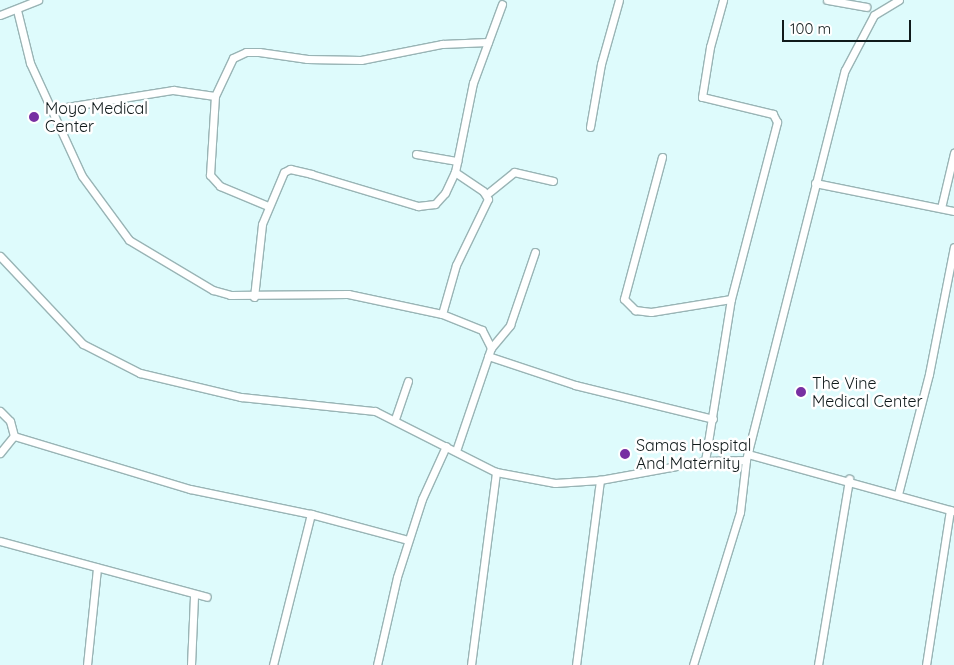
<!DOCTYPE html>
<html>
<head>
<meta charset="utf-8">
<style>
  body { margin:0 }
  #map { position:relative; width:954px; height:665px; overflow:hidden; background:#defbfc; font-family:Quicksand,sans-serif }
  div>[style] { position:absolute }
  .roads { filter:drop-shadow(1px 0 #99b4b5) drop-shadow(-1px 0 #99b4b5) drop-shadow(0 1px #99b4b5) drop-shadow(0 -1px #99b4b5) }
  .street>* { height:7px; margin:-3.5px; padding:0 3.5px; transform-origin:3.5px; border-radius:3.5px; background:#fff }
  .dots>* { width:14px; height:14px; translate:-50% -50%; box-sizing:border-box; border:2px solid #fff; border-radius:50% }
  span { translate:-50% -50%; white-space:nowrap; text-align:center; line-height:1.15; -webkit-text-stroke:5px #fff; paint-order:stroke }
  .poi-label { font-size:16px; color:#101a1b }
  .left { translate:0 -50%; text-align:left }
  .scale { position:absolute; left:782px; top:20px; width:129px; height:22px; box-sizing:border-box; border:2px solid #101a1b; border-top:0; padding-left:6px; font-size:15px; line-height:18px; white-space:nowrap; color:#101a1b; -webkit-text-stroke:4px #fff; paint-order:stroke }
</style>
</head>
<body>
<div id="map">
  <div class="roads">
    <div class="street">
      <i style="left:827px;top:0;width:40px;rotate:10deg"></i>
      <i style="left:17px;top:10px;width:55px;rotate:76.2deg"></i>
      <i style="left:30px;top:63px;width:124px;rotate:65.3deg"></i>
      <i style="left:82px;top:176px;width:79px;rotate:53.7deg"></i>
      <i style="left:129px;top:240px;width:98px;rotate:30.8deg"></i>
      <i style="left:213px;top:290px;width:18px;rotate:16deg"></i>
      <i style="left:230px;top:295px;width:118px;rotate:-0.5deg"></i>
      <i style="left:348px;top:294px;width:96px;rotate:12deg"></i>
      <i style="left:442px;top:314px;width:43px;rotate:21.8deg"></i>
      <i style="left:482px;top:330px;width:20px;rotate:63deg"></i>
      <i style="left:491px;top:348px;width:109px;rotate:108.8deg"></i>
      <i style="left:0;top:15px;width:41px;rotate:-21.5deg"></i>
      <i style="left:54px;top:109px;width:121px;rotate:-9.1deg"></i>
      <i style="left:173px;top:90px;width:42px;rotate:8.1deg"></i>
      <i style="left:590px;top:127px;width:64px;rotate:-80.1deg"></i>
      <i style="left:601px;top:64px;width:66px;rotate:-74.3deg"></i>
      <i style="left:416px;top:154px;width:42px;rotate:9.7deg"></i>
      <i style="left:662px;top:157px;width:147px;rotate:105deg"></i>
      <i style="left:624px;top:299px;width:16px;rotate:45deg"></i>
      <i style="left:635px;top:310px;width:16px;rotate:7deg"></i>
      <i style="left:651px;top:312px;width:81px;rotate:-9.2deg"></i>
      <i style="left:815px;top:183px;width:142px;rotate:11.4deg"></i>
      <i style="left:487px;top:194px;width:35px;rotate:-39deg"></i>
      <i style="left:514px;top:172px;width:40px;rotate:13deg"></i>
      <i style="left:268px;top:206px;width:52px;rotate:-157.4deg"></i>
      <i style="left:220px;top:186px;width:15px;rotate:-132deg"></i>
      <i style="left:210px;top:175px;width:79px;rotate:-86.4deg"></i>
      <i style="left:215px;top:96px;width:42px;rotate:-64.7deg"></i>
      <i style="left:233px;top:58px;width:14px;rotate:-25deg"></i>
      <i style="left:246px;top:52px;width:13px"></i>
      <i style="left:259px;top:52px;width:49px;rotate:8.3deg"></i>
      <i style="left:307px;top:59px;width:54px;rotate:1.1deg"></i>
      <i style="left:361px;top:60px;width:83px;rotate:-11.2deg"></i>
      <i style="left:442px;top:44px;width:46px;rotate:-2.5deg"></i>
      <i style="left:941px;top:208px;width:57px;rotate:-76.7deg"></i>
      <i style="left:0;top:256px;width:121px;rotate:46.7deg"></i>
      <i style="left:83px;top:344px;width:64px;rotate:27deg"></i>
      <i style="left:140px;top:373px;width:104px;rotate:13.4deg"></i>
      <i style="left:241px;top:397px;width:135px;rotate:6deg"></i>
      <i style="left:375px;top:411px;width:136px;rotate:26.8deg"></i>
      <i style="left:496px;top:472px;width:60px;rotate:10.6deg"></i>
      <i style="left:555px;top:483px;width:45px;rotate:-3.8deg"></i>
      <i style="left:600px;top:480px;width:107px;rotate:-10.3deg"></i>
      <i style="left:705px;top:461px;width:41px;rotate:-1.4deg"></i>
      <i style="left:254px;top:297px;width:73px;rotate:-83.7deg"></i>
      <i style="left:262px;top:224px;width:56px;rotate:-67.1deg"></i>
      <i style="left:284px;top:172px;width:7px;rotate:-27deg"></i>
      <i style="left:290px;top:169px;width:22px;rotate:13deg"></i>
      <i style="left:311px;top:174px;width:112px;rotate:16.7deg"></i>
      <i style="left:418px;top:206px;width:17px;rotate:-7deg"></i>
      <i style="left:435px;top:204px;width:15px;rotate:-48deg"></i>
      <i style="left:445px;top:193px;width:23px;rotate:-65deg"></i>
      <i style="left:455px;top:172px;width:91px;rotate:-78.6deg"></i>
      <i style="left:473px;top:83px;width:84px;rotate:-69.8deg"></i>
      <i style="left:442px;top:314px;width:51px;rotate:-74.1deg"></i>
      <i style="left:456px;top:265px;width:73px;rotate:-64.1deg"></i>
      <i style="left:488px;top:199px;width:9px;rotate:-122deg"></i>
      <i style="left:483px;top:191px;width:34px;rotate:-146deg"></i>
      <i style="left:491px;top:348px;width:30px;rotate:-50deg"></i>
      <i style="left:510px;top:325px;width:77px;rotate:-71.1deg"></i>
      <i style="left:488px;top:356px;width:92px;rotate:18.4deg"></i>
      <i style="left:575px;top:385px;width:142px;rotate:13.8deg"></i>
      <i style="left:0;top:411px;width:14px;rotate:45deg"></i>
      <i style="left:10px;top:421px;width:16px;rotate:75deg"></i>
      <i style="left:14px;top:436px;width:184px;rotate:16.8deg"></i>
      <i style="left:190px;top:489px;width:124px;rotate:11.7deg"></i>
      <i style="left:311px;top:514px;width:100px;rotate:15deg"></i>
      <i style="left:395px;top:419px;width:40px;rotate:-71.1deg"></i>
      <i style="left:0;top:453px;width:22px;rotate:-51deg"></i>
      <i style="left:748px;top:454px;width:214px;rotate:15.5deg"></i>
      <i style="left:705px;top:461px;width:164px;rotate:-80.9deg"></i>
      <i style="left:731px;top:299px;width:183px;rotate:-75.4deg"></i>
      <i style="left:777px;top:122px;width:9px;rotate:-117deg"></i>
      <i style="left:773px;top:114px;width:73px;rotate:-166.5deg"></i>
      <i style="left:702px;top:97px;width:51px;rotate:-80.9deg"></i>
      <i style="left:710px;top:47px;width:49px;rotate:-74.5deg"></i>
      <i style="left:898px;top:494px;width:124px;rotate:-75.5deg"></i>
      <i style="left:929px;top:374px;width:129px;rotate:-78.9deg"></i>
      <i style="left:0;top:541px;width:214px;rotate:15.1deg"></i>
      <i style="left:87px;top:665px;width:98px;rotate:-84.1deg"></i>
      <i style="left:191px;top:665px;width:70px;rotate:-87.5deg"></i>
      <i style="left:273px;top:665px;width:156px;rotate:-75.9deg"></i>
      <i style="left:377px;top:665px;width:90px;rotate:-77.2deg"></i>
      <i style="left:397px;top:577px;width:82px;rotate:-72.2deg"></i>
      <i style="left:422px;top:499px;width:58px;rotate:-65.6deg"></i>
      <i style="left:471px;top:665px;width:195px;rotate:-82.6deg"></i>
      <i style="left:576px;top:665px;width:187px;rotate:-82.6deg"></i>
      <i style="left:693px;top:665px;width:160px;rotate:-72.9deg"></i>
      <i style="left:740px;top:512px;width:52px;rotate:-83.4deg"></i>
      <i style="left:746px;top:460px;width:402px;rotate:-75.8deg"></i>
      <i style="left:845px;top:70px;width:62px;rotate:-62.2deg"></i>
      <i style="left:874px;top:15px;width:29px;rotate:-31deg"></i>
      <i style="left:818px;top:665px;width:189px;rotate:-80.5deg"></i>
      <i style="left:926px;top:665px;width:157px;rotate:-81.2deg"></i>
    </div>
  </div>
  <div class="dots">
    <i style="left:34px;top:117px;background:#782fa2"></i>
    <i style="left:801px;top:392px;background:#782fa2"></i>
    <i style="left:625px;top:454px;background:#782fa2"></i>
  </div>
  <div class="poi-label">
    <span class="left" style="left:45px;top:117px">Moyo Medical<br>Center</span>
    <span class="left" style="left:812px;top:392px">The Vine<br>Medical Center</span>
    <span class="left" style="left:636px;top:454px">Samas Hospital<br>And Maternity</span>
  </div>
  <div class="scale">100 m</div>
</div>
</body>
</html>
